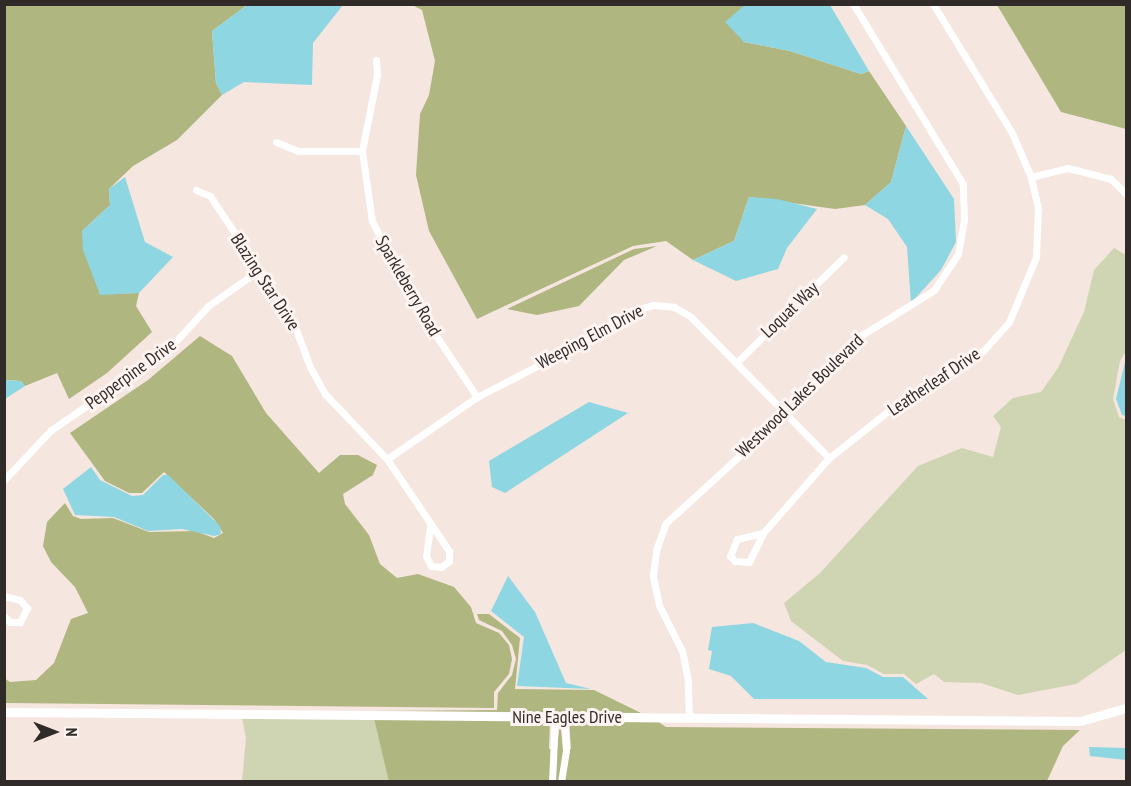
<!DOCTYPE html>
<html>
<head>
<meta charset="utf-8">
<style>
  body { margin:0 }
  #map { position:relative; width:1131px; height:786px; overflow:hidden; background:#f5e6df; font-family:"PT Sans Narrow",sans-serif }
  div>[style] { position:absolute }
  .green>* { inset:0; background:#cfd4b3 }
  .forest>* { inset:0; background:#afb680 }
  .water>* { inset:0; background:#8ed6e2 }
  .street>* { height:7px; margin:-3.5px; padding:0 3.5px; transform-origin:3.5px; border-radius:3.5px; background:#fff }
  .secondary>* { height:9px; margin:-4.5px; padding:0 4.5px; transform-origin:4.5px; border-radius:4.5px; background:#fff }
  span { translate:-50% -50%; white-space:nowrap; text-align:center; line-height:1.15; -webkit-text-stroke:6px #fef4f1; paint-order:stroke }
  .street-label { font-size:18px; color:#302a28 }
  .frame { position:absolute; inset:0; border:6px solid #302a28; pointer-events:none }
  .north { position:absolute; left:24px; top:702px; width:60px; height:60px; -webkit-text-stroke:4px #fef4f1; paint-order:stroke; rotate:90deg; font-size:16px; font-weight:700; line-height:24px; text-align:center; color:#302a28 }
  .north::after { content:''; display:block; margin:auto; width:21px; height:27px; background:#302a28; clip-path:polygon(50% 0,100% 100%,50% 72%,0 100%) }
</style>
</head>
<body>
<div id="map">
  <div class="green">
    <i style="clip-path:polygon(1114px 248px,1126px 255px,1126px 351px,1120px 361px,1113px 399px,1119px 417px,1126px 420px,1126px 650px,1076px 684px,1018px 695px,981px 683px,944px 682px,934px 674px,916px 684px,904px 674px,884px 674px,867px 665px,843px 661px,791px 621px,784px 603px,820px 573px,918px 466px,962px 448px,993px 457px,1001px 427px,993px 416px,1013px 398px,1041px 392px,1058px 368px,1084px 312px,1094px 270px)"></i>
    <i style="clip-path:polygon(242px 718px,374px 719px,389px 781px,242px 782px,246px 738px)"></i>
  </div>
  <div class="forest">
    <i style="clip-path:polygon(5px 5px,247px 5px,212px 31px,216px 83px,222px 95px,177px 140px,133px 166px,109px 189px,110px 205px,82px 231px,100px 294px,139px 293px,136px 306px,152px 332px,107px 373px,69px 399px,57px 373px,25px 386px,21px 381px,5px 380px)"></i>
    <i style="clip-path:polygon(412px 5px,746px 5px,744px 42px,790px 51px,861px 74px,869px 71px,906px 126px,891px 182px,865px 205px,835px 209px,749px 197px,734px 241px,693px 260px,666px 241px,633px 246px,477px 319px,429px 231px,416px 175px,420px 114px,429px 95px,435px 61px,422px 10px)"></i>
    <i style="clip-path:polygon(997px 5px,1126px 5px,1126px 129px,1061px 112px)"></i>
    <i style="clip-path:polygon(657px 246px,624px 260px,579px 306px,537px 315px,507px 309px,634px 249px)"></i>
    <i style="clip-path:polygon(200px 336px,232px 356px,266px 413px,319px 473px,340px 455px,358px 455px,377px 465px,373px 475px,343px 494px,345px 504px,369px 535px,380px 564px,397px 578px,418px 574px,454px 587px,471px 607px,476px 623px,499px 633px,509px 645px,512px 659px,509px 674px,494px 692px,494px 708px,5px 703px,4px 678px,10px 682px,36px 680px,54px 663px,71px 619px,88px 613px,75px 587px,51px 562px,43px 546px,47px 522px,65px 503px,73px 516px,81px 519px,113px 518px,149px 532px,195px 531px,214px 538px,223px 533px,214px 519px,164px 472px,142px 493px,129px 493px,105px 481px,70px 433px,148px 380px)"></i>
    <i style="clip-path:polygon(477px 614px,489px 614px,520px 638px,515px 689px,594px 690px,641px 713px,372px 711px,497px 710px,498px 693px,512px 675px,516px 659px,512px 645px,502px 631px,479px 620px)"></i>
    <i style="clip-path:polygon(374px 719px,550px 721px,549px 749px,557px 750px,560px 721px,563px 750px,571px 749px,569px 721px,657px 721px,666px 727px,1080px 730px,1063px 746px,1047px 781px,389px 782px)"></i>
  </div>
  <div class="water">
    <i style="clip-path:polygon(746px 4px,830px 5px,869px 71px,861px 74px,790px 51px,744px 42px,725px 22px)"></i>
    <i style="clip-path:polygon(247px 5px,343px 5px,313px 43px,312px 85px,244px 82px,222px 95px,216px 83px,212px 31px)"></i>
    <i style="clip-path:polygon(906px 126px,954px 199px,956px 242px,941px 270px,911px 303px,907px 247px,888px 219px,865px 205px,891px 182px)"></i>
    <i style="clip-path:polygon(125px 177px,145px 242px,173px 257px,139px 293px,100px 295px,83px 250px,82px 231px,110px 205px,109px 189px)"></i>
    <i style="clip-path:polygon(749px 197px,777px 199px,817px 209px,787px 248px,778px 269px,736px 281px,693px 260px,734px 241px)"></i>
    <i style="clip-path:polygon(1126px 358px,1126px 416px,1122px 415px,1116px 399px)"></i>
    <i style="clip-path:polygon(5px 380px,21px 381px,25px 386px,5px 399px)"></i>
    <i style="clip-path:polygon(589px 402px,628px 413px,505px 493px,492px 487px,489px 461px)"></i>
    <i style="clip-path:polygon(91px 467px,100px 480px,132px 496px,143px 495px,163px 475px,168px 475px,220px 526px,221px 534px,214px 536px,182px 529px,148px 531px,114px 517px,75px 515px,63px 489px)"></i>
    <i style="clip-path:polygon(508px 576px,535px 612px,566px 683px,591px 689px,517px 686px,524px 637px,491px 611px)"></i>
    <i style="clip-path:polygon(753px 623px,799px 641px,826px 662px,866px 668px,883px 677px,903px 677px,928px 699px,754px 699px,731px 676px,709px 669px,712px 651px,708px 650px,712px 627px)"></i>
    <i style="clip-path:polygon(1089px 747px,1126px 748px,1126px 760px,1090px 756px)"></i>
  </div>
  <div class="street">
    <i style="left:376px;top:60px;width:15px;rotate:86deg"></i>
    <i style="left:377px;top:75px;width:77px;rotate:101.2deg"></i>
    <i style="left:362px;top:151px;width:71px;rotate:81.9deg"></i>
    <i style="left:372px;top:221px;width:83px;rotate:63.4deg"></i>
    <i style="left:409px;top:295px;width:123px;rotate:56.3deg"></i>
    <i style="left:276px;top:142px;width:24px;rotate:22deg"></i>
    <i style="left:298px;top:151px;width:64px"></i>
    <i style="left:1031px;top:177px;width:38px;rotate:-14deg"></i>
    <i style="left:1068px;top:168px;width:44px;rotate:14.3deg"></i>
    <i style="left:1111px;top:179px;width:21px;rotate:45deg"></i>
    <i style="left:196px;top:190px;width:15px;rotate:23deg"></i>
    <i style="left:210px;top:196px;width:148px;rotate:56.3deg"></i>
    <i style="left:292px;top:319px;width:51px;rotate:69.4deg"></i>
    <i style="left:310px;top:367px;width:31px;rotate:61deg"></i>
    <i style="left:325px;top:394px;width:90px;rotate:46.4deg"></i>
    <i style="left:387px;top:459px;width:111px;rotate:56deg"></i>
    <i style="left:449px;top:551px;width:10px;rotate:90deg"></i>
    <i style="left:449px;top:561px;width:10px;rotate:143deg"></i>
    <i style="left:441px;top:567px;width:10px;rotate:-174deg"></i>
    <i style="left:431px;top:566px;width:11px;rotate:-117deg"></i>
    <i style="left:426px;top:556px;width:30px;rotate:-82deg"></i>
    <i style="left:736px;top:363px;width:151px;rotate:-44.5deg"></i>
    <i style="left:387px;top:459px;width:109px;rotate:-34.6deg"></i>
    <i style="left:477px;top:397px;width:117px;rotate:-27.4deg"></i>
    <i style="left:581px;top:343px;width:59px;rotate:-32.6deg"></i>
    <i style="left:631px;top:311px;width:23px;rotate:-15deg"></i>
    <i style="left:653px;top:305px;width:21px;rotate:5deg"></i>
    <i style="left:674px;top:307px;width:20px;rotate:30deg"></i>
    <i style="left:691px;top:317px;width:197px;rotate:45.6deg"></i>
    <i style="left:4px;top:480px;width:69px;rotate:-46.8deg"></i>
    <i style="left:51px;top:430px;width:140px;rotate:-34.3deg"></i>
    <i style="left:167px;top:351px;width:61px;rotate:-47.7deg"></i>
    <i style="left:208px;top:306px;width:62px;rotate:-35.2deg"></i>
    <i style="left:763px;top:533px;width:27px;rotate:167deg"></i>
    <i style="left:737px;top:539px;width:18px;rotate:112deg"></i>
    <i style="left:730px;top:556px;width:7px;rotate:45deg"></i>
    <i style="left:735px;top:561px;width:14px;rotate:4deg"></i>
    <i style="left:749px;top:562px;width:32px;rotate:-64deg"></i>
    <i style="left:763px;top:533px;width:100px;rotate:-48.7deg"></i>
    <i style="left:829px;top:458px;width:74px;rotate:-38.4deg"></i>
    <i style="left:887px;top:412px;width:114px;rotate:-32.4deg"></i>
    <i style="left:983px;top:351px;width:39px;rotate:-48deg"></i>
    <i style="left:1009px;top:322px;width:70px;rotate:-67.4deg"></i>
    <i style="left:1036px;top:257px;width:49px;rotate:-87.7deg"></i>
    <i style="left:1038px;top:208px;width:32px;rotate:-103deg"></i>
    <i style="left:1031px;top:177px;width:48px;rotate:-113.4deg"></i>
    <i style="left:1012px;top:133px;width:151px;rotate:-121.5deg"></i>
    <i style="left:4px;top:596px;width:16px;rotate:14deg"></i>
    <i style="left:20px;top:600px;width:11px;rotate:49deg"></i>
    <i style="left:27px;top:608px;width:16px;rotate:117deg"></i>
    <i style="left:20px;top:622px;width:10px;rotate:180deg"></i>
    <i style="left:10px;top:622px;width:8px;rotate:-135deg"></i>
    <i style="left:689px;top:717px;width:36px;rotate:-92deg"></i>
    <i style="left:688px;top:681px;width:31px;rotate:-101deg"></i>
    <i style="left:682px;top:651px;width:51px;rotate:-116.6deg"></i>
    <i style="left:659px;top:605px;width:30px;rotate:-102deg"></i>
    <i style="left:653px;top:576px;width:26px;rotate:-83deg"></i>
    <i style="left:656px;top:550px;width:29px;rotate:-70deg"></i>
    <i style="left:666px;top:523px;width:164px;rotate:-42.5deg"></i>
    <i style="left:787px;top:412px;width:102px;rotate:-46.6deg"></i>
    <i style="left:857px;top:338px;width:91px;rotate:-31.9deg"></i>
    <i style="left:934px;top:290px;width:43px;rotate:-56.3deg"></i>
    <i style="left:958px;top:254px;width:36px;rotate:-80deg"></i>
    <i style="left:964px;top:219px;width:35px;rotate:-92deg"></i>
    <i style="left:963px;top:184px;width:211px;rotate:-121.4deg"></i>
    <i style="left:552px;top:782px;width:65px;rotate:-87.4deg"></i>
    <i style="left:561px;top:782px;width:32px;rotate:-81deg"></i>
    <i style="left:566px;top:750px;width:33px;rotate:-92deg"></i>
  </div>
  <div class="secondary">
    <i style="left:4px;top:712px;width:1076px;rotate:0.48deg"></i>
    <i style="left:1080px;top:721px;width:48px;rotate:-15.8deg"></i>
  </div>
  <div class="street-label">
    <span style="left:265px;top:282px;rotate:57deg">Blazing Star Drive</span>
    <span style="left:408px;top:286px;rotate:60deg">Sparkleberry Road</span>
    <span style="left:790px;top:310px;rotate:-44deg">Loquat Way</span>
    <span style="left:590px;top:337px;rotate:-28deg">Weeping Elm Drive</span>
    <span style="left:131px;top:374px;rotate:-36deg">Pepperpine Drive</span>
    <span style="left:934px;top:382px;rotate:-34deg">Leatherleaf Drive</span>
    <span style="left:800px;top:396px;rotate:-44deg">Westwood Lakes Boulevard</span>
    <span style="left:567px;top:717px">Nine Eagles Drive</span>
  </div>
  <div class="frame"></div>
  <div class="north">N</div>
</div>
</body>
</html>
